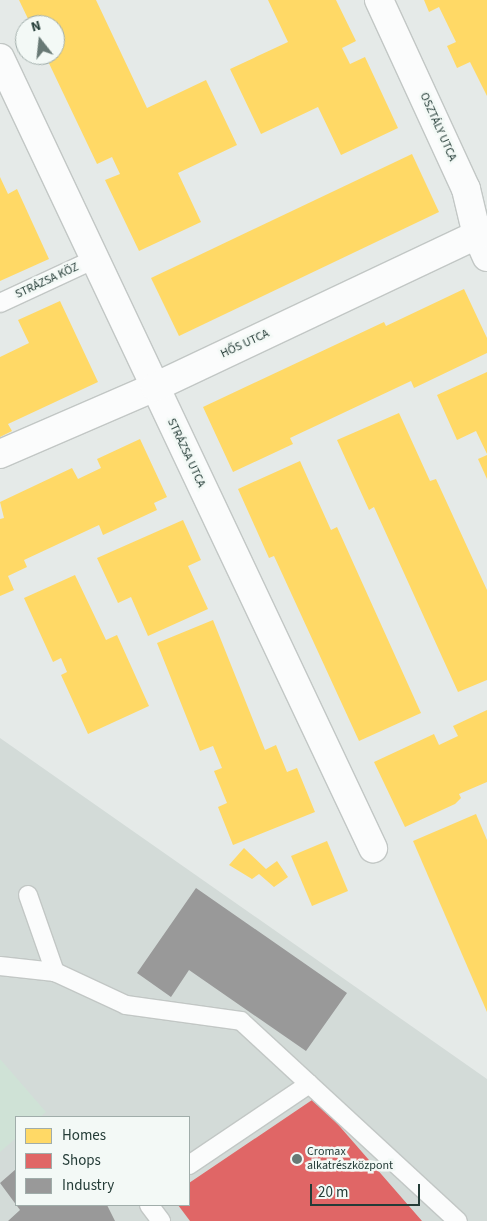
<!DOCTYPE html>
<html>
<head>
<meta charset="utf-8">
<style>
  body { margin:0 }
  #map { position:relative; width:487px; height:1221px; overflow:hidden; background:#e5eae8; font-family:"Source Sans 3",sans-serif }
  div>[style] { position:absolute }
  .built>* { inset:0; background:#d3dbd8 }
  .green>* { inset:0; background:#cfe2d6 }
  .homes>* { inset:0; background:#ffd966 }
  .shops>* { inset:0; background:#e06666 }
  .industry>* { inset:0; background:#999 }
  .roads { filter:drop-shadow(1px 0 #c2c7c5) drop-shadow(-1px 0 #c2c7c5) drop-shadow(0 1px #c2c7c5) drop-shadow(0 -1px #c2c7c5) }
  .service>* { height:18px; margin:-9px; padding:0 9px; transform-origin:9px; border-radius:9px; background:#fbfcfc }
  .minor>* { height:28px; margin:-14px; padding:0 14px; transform-origin:14px; border-radius:14px; background:#fbfcfc }
  .dots>* { width:14px; height:14px; translate:-50% -50%; box-sizing:border-box; border:2px solid #f3f9f6; border-radius:50% }
  span { translate:-50% -50%; white-space:nowrap; text-align:center; line-height:1.15; -webkit-text-stroke:5px #f3f9f6; paint-order:stroke }
  .street-label { font-size:12px; color:#243c37 }
  .poi-label { font-size:12px; color:#243c37 }
  .left { translate:0 -50%; text-align:left }
  .legend { position:absolute; left:15px; top:1116px; width:175px; height:90px; box-sizing:border-box; background:#f3f9f6; border:1px solid #a0adaa; margin:0; padding:6px 9px; list-style:none; font-size:15px; color:#243c37 }
  .legend li { display:flex; align-items:center; gap:10px; height:25px }
  .legend b { width:25px; border:1px solid #a0adaa }
  .north { position:absolute; left:15px; top:15px; width:50px; height:50px; box-sizing:border-box; background:#f3f9f6; border:1px solid #a0adaa; border-radius:50%; rotate:344deg; font-size:14px; font-weight:700; line-height:20px; text-align:center; color:#243c37 }
  .north::after { content:''; display:block; margin:auto; width:18px; height:22px; background:#687975; clip-path:polygon(50% 0,100% 100%,50% 72%,0 100%) }
  .scale { position:absolute; left:310px; top:1184px; width:110px; height:22px; box-sizing:border-box; border:2px solid #243c37; border-top:0; padding-left:6px; font-size:15px; line-height:18px; white-space:nowrap; color:#243c37; -webkit-text-stroke:4px #f3f9f6; paint-order:stroke }
</style>
</head>
<body>
<div id="map">
  <div class="built">
    <i style="clip-path:polygon(evenodd,0 738px,487px 1079px,487px 1221px,0 1221px,0 738px,16px 1117px,189px 1117px,189px 1205px,16px 1205px,16px 1117px)"></i>
  </div>
  <div class="green">
    <i style="clip-path:polygon(0 1059px,46px 1112px,40px 1117px,16px 1117px,16px 1138px,0 1152px)"></i>
  </div>
  <div class="homes">
    <i style="clip-path:polygon(19px 0,96px 0,147px 108px,206px 80px,237px 145px,178px 173px,201px 222px,139px 251px,105px 180px,120px 174px,112px 157px,97px 164px,45px 55px,55px 55px,55px 25px,31px 25px)"></i>
    <i style="clip-path:polygon(268px 0,336px 0,356px 41px,342px 48px,350px 64px,365px 57px,398px 128px,341px 155px,318px 107px,261px 134px,230px 69px,288px 42px)"></i>
    <i style="clip-path:polygon(424px 0,487px 0,487px 96px,470px 62px,457px 68px,447px 46px,456px 42px,439px 7px,429px 12px)"></i>
    <i style="clip-path:polygon(412px 154px,439px 212px,179px 336px,151px 278px)"></i>
    <i style="clip-path:polygon(0 177px,8px 194px,17px 189px,49px 259px,0 281px)"></i>
    <i style="clip-path:polygon(464px 289px,487px 338px,487px 353px,414px 388px,411px 381px,290px 438px,293px 444px,233px 472px,203px 407px,384px 322px,386px 326px)"></i>
    <i style="clip-path:polygon(60px 301px,98px 382px,8px 424px,12px 431px,0 437px,0 357px,29px 343px,18px 320px)"></i>
    <i style="clip-path:polygon(487px 372px,487px 454px,476px 431px,457px 440px,437px 395px)"></i>
    <i style="clip-path:polygon(399px 413px,430px 481px,436px 479px,487px 590px,487px 680px,458px 692px,374px 507px,369px 510px,337px 440px)"></i>
    <i style="clip-path:polygon(140px 439px,167px 497px,154px 503px,157px 510px,103px 535px,99px 525px,24px 560px,27px 567px,8px 576px,14px 590px,0 596px,0 519px,4px 518px,0 502px,72px 468px,78px 479px,101px 468px,97px 459px)"></i>
    <i style="clip-path:polygon(487px 455px,487px 479px,478px 459px)"></i>
    <i style="clip-path:polygon(300px 461px,331px 530px,337px 527px,421px 713px,359px 741px,274px 556px,269px 558px,238px 489px)"></i>
    <i style="clip-path:polygon(183px 520px,201px 560px,188px 566px,208px 609px,148px 636px,131px 597px,118px 603px,97px 558px)"></i>
    <i style="clip-path:polygon(75px 575px,106px 640px,117px 635px,149px 706px,88px 734px,61px 675px,67px 672px,61px 658px,53px 662px,24px 598px)"></i>
    <i style="clip-path:polygon(213px 620px,265px 750px,276px 745px,287px 772px,297px 768px,315px 812px,233px 845px,218px 807px,227px 803px,214px 771px,222px 768px,213px 746px,200px 751px,157px 643px)"></i>
    <i style="clip-path:polygon(487px 710px,487px 782px,459px 794px,461px 798px,455px 804px,405px 827px,374px 762px,434px 734px,439px 745px,458px 736px,453px 726px)"></i>
    <i style="clip-path:polygon(476px 814px,487px 840px,487px 1012px,413px 841px)"></i>
    <i style="clip-path:polygon(327px 841px,348px 891px,312px 906px,291px 856px)"></i>
    <i style="clip-path:polygon(244px 848px,266px 869px,277px 861px,288px 877px,274px 887px,259px 874px,252px 879px,229px 865px)"></i>
  </div>
  <div class="shops">
    <i style="clip-path:polygon(315px 1098px,422px 1221px,190px 1221px,178px 1205px,189px 1205px,189px 1183px)"></i>
  </div>
  <div class="industry">
    <i style="clip-path:polygon(196px 888px,347px 993px,306px 1051px,189px 970px,171px 997px,137px 973px)"></i>
    <i style="clip-path:polygon(16px 1169px,16px 1205px,107px 1205px,115px 1221px,8px 1221px,20px 1210px,0 1183px)"></i>
  </div>
  <div class="roads">
    <div class="service">
      <i style="left:0;top:303px;width:105px;rotate:-24.9deg"></i>
      <i style="left:28px;top:895px;width:82px;rotate:70.7deg"></i>
      <i style="left:55px;top:972px;width:78px;rotate:24.9deg"></i>
      <i style="left:126px;top:1005px;width:116px;rotate:7.9deg"></i>
      <i style="left:241px;top:1021px;width:295px;rotate:42.7deg"></i>
      <i style="left:0;top:966px;width:55px;rotate:6.2deg"></i>
      <i style="left:189px;top:1165px;width:145px;rotate:-34deg"></i>
      <i style="left:149px;top:1205px;width:20px;rotate:53deg"></i>
    </div>
    <div class="minor">
      <i style="left:379px;top:0;width:208px;rotate:65.3deg"></i>
      <i style="left:466px;top:189px;width:47px;rotate:76.6deg"></i>
      <i style="left:477px;top:235px;width:24px;rotate:66deg"></i>
      <i style="left:0;top:58px;width:874px;rotate:64.73deg"></i>
      <i style="left:0;top:454px;width:169px;rotate:-23.4deg"></i>
      <i style="left:155px;top:387px;width:367px;rotate:-25.3deg"></i>
    </div>
  </div>
  <div class="dots">
    <i style="left:297px;top:1159px;background:#687975"></i>
  </div>
  <div class="street-label">
    <span style="left:438px;top:127px;rotate:66deg">OSZTÁLY UTCA</span>
    <span style="left:47px;top:281px;rotate:-25deg">STRÁZSA KÖZ</span>
    <span style="left:245px;top:344px;rotate:-25deg">HŐS UTCA</span>
    <span style="left:186px;top:453px;rotate:65deg">STRÁZSA UTCA</span>
  </div>
  <div class="poi-label">
    <span class="left" style="left:307px;top:1159px">Cromax<br>alkatrészközpont</span>
  </div>
  <ul class="legend">
  <li><b style="height:14px;background:#ffd966"></b>Homes</li>
  <li><b style="height:14px;background:#e06666"></b>Shops</li>
  <li><b style="height:14px;background:#999"></b>Industry</li>
  </ul>
  <div class="north">N</div>
  <div class="scale">20 m</div>
</div>
</body>
</html>
